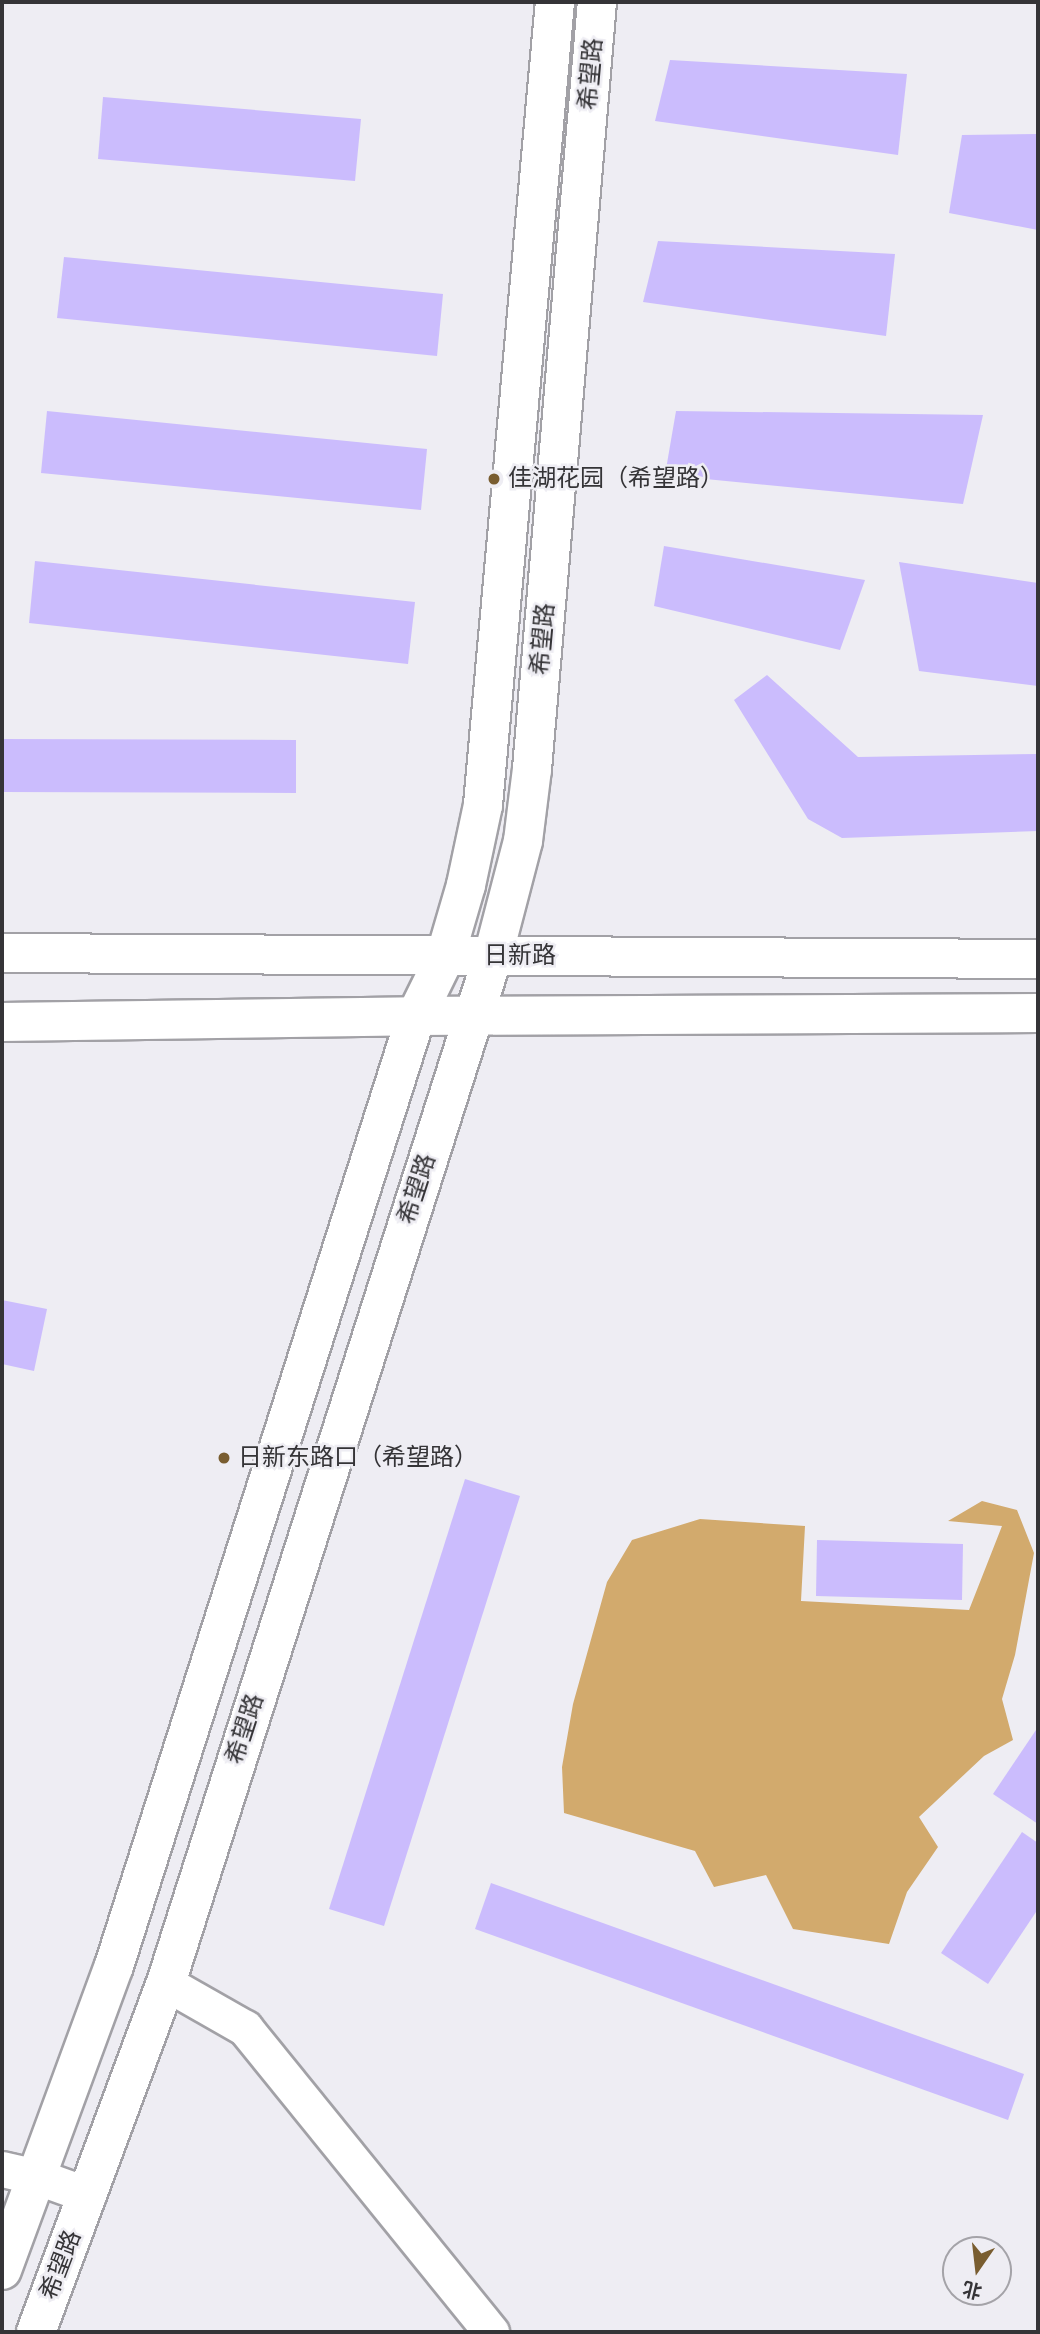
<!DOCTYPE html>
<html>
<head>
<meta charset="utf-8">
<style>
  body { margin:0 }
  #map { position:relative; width:1040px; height:2334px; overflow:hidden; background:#eeedf3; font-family:"Roboto Condensed","Noto Sans SC",sans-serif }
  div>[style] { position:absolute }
  .forest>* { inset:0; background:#d2aa6d }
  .building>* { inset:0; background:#cbbcfd }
  .roads { filter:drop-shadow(2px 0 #a2a1a6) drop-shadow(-2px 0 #a2a1a6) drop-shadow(0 2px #a2a1a6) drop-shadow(0 -2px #a2a1a6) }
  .street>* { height:35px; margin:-17.5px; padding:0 17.5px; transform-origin:17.5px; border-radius:17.5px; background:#fff }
  .secondary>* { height:38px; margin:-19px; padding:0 19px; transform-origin:19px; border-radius:19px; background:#fff }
  .dots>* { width:19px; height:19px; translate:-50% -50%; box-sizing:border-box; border:4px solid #eeedf3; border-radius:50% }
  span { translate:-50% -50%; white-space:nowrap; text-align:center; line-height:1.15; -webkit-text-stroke:5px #eeedf3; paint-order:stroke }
  .street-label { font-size:24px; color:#353437 }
  .poi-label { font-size:24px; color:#353437 }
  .left { translate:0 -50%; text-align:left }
  .frame { position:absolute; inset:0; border:4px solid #353437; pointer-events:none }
  .north { position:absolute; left:942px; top:2236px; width:70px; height:70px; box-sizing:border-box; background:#eeedf3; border:2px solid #a4a3a8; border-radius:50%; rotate:194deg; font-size:19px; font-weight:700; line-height:28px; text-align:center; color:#353437 }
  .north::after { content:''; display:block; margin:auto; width:24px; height:32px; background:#795d30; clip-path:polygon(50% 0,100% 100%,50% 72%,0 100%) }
</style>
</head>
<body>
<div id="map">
  <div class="forest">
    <i style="clip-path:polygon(982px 1501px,1017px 1510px,1034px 1553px,1015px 1655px,1002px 1699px,1013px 1740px,984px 1756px,919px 1817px,938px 1847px,907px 1892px,889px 1944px,793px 1929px,766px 1875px,714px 1887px,695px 1851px,564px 1813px,562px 1767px,573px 1704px,607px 1582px,632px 1540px,700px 1519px,805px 1526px,801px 1601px,969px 1610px,1002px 1526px,948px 1521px)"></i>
  </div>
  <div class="building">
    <i style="clip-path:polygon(670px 60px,907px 74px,898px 155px,655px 121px)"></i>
    <i style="clip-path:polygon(103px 97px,361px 119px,355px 181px,98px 159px)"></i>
    <i style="clip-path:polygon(1038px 134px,1038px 230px,949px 213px,962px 135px)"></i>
    <i style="clip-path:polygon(658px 241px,895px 254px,886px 336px,643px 302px)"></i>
    <i style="clip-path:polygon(64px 257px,443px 294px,437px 356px,57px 318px)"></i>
    <i style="clip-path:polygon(47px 411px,427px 449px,421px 510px,41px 473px)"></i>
    <i style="clip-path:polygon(676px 411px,983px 415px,963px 504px,665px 475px)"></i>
    <i style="clip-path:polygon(664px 546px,865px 580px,840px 650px,654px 606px)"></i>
    <i style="clip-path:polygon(35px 561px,415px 602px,408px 664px,29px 623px)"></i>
    <i style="clip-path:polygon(899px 562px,1038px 583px,1038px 686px,919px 671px)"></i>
    <i style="clip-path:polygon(767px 675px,858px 757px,1038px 754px,1038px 831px,842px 838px,808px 819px,734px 700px)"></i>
    <i style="clip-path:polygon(2px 739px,296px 740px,296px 793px,2px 792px)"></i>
    <i style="clip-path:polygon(2px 1300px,47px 1309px,34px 1371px,2px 1364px)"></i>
    <i style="clip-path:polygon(465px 1479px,520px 1496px,384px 1926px,329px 1909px)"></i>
    <i style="clip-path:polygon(817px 1540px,963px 1544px,962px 1600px,816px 1596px)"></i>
    <i style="clip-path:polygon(1038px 1727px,1038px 1824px,993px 1794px)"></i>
    <i style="clip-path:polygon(1022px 1832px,1038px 1843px,1038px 1909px,988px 1984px,941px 1953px)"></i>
    <i style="clip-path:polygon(491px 1883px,1024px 2074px,1008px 2120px,475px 1929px)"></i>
  </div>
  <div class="roads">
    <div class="street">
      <i style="left:166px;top:1983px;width:91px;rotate:29.7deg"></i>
      <i style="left:245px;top:2028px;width:391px;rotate:51deg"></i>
      <i style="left:2px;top:2169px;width:37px;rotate:13deg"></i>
      <i style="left:38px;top:2177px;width:53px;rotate:19.8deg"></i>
    </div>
    <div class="secondary">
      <i style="left:2px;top:953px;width:1036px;rotate:0.33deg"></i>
      <i style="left:2px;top:1022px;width:414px;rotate:-0.8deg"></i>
      <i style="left:416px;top:1016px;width:622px;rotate:-0.28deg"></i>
      <i style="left:2px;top:2270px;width:324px;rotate:-69.8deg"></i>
      <i style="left:114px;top:1966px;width:997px;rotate:-72.36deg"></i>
      <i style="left:416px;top:1016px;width:66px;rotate:-63.8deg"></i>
      <i style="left:445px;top:957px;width:75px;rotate:-73.7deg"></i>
      <i style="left:466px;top:885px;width:82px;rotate:-78deg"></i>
      <i style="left:483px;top:805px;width:806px;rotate:-84.88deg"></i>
      <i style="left:36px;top:2332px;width:372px;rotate:-69.6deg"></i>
      <i style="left:166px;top:1983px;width:1078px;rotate:-72.34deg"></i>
      <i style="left:493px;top:956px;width:119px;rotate:-75.4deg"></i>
      <i style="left:523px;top:841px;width:73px;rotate:-82.9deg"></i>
      <i style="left:532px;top:769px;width:770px;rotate:-85.16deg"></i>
    </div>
  </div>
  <div class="dots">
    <i style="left:494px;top:479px;background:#795d30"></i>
    <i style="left:224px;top:1458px;background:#795d30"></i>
  </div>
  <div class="street-label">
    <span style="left:591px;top:74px;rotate:-85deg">希望路</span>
    <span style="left:543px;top:639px;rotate:-85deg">希望路</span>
    <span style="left:520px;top:956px">日新路</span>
    <span style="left:417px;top:1189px;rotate:-72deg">希望路</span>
    <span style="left:245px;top:1729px;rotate:-72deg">希望路</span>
    <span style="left:61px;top:2265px;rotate:-69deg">希望路</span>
  </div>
  <div class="poi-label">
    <span class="left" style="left:508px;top:479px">佳湖花园（希望路）</span>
    <span class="left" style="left:238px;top:1458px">日新东路口（希望路）</span>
  </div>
  <div class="frame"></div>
  <div class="north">北</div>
</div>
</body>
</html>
